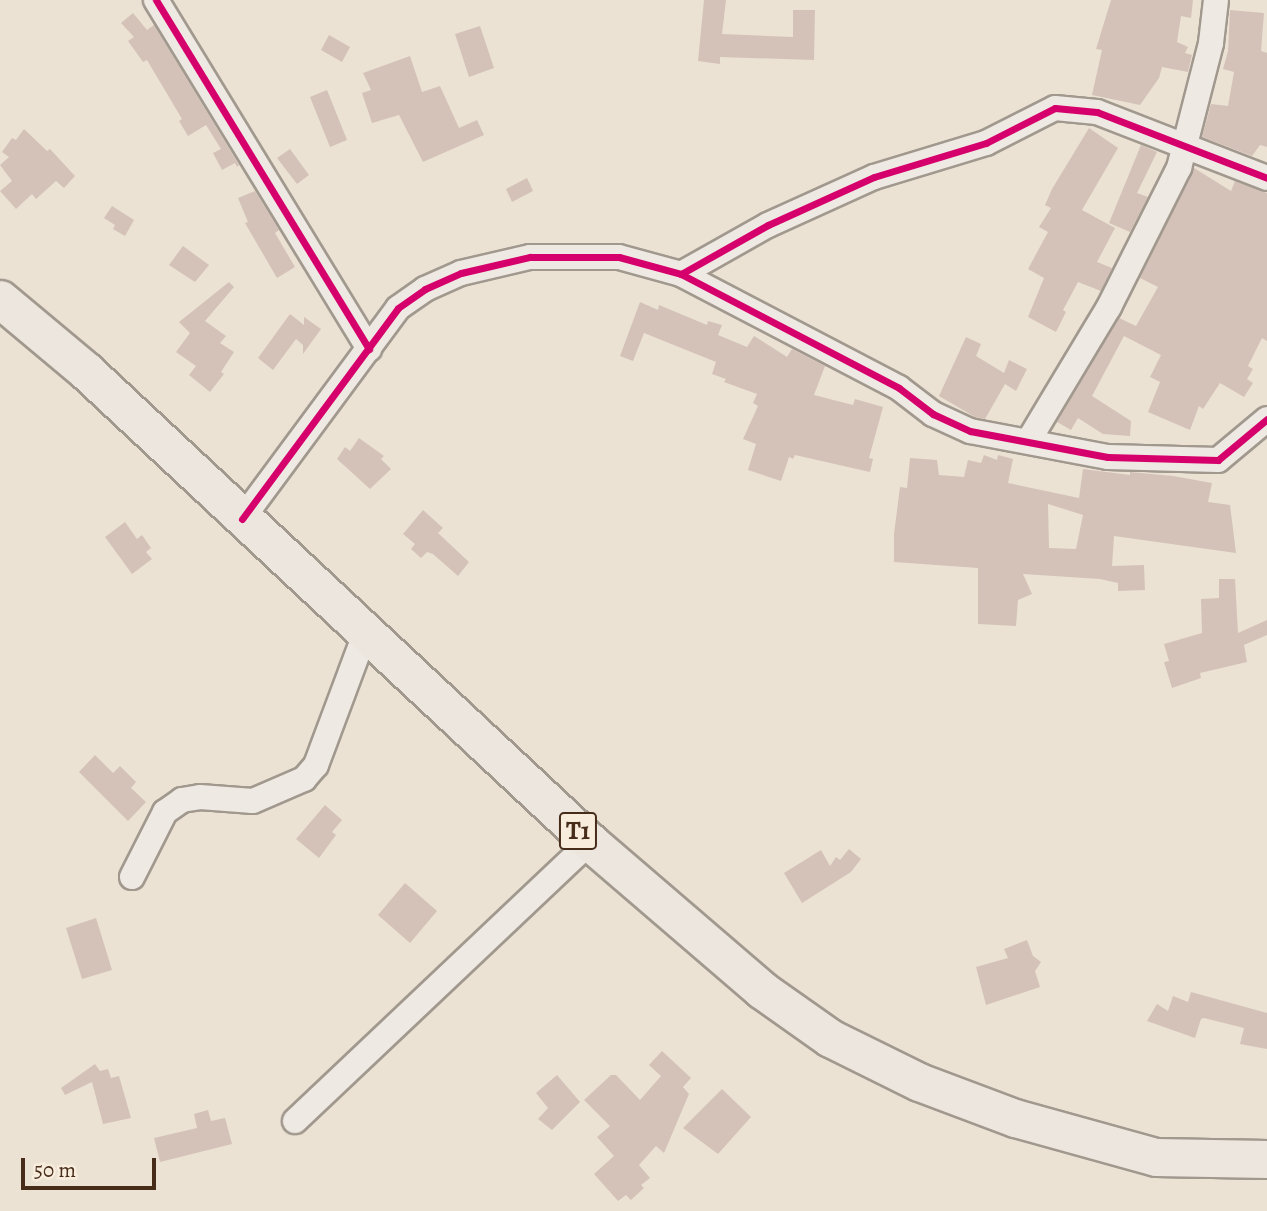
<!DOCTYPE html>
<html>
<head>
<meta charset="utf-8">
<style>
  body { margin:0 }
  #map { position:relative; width:1267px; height:1211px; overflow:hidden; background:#ebe2d4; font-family:Alegreya,serif }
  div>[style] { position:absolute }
  .building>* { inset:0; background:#d4c2b8 }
  .roads { filter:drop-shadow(2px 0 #a1988e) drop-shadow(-2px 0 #a1988e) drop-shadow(0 2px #a1988e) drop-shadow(0 -2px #a1988e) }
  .minor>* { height:24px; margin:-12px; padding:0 12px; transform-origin:12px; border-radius:12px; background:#eeeae3 }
  .highway>* { height:37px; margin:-18.5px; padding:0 18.5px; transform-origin:18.5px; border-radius:18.5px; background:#ece6de }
  .cycleway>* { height:7px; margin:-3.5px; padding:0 3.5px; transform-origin:3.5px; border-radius:3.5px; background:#d6006c }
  span { translate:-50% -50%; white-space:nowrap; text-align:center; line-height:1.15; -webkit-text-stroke:7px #f8eddd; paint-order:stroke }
  .shield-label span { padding:2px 5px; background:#f8eddd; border:2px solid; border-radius:5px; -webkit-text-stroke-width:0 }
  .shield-label { font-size:26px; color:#462c19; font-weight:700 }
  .scale { position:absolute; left:21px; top:1158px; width:135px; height:32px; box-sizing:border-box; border:4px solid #462c19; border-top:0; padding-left:9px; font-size:21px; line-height:24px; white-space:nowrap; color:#462c19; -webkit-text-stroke:5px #f8eddd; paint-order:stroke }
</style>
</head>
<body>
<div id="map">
  <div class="building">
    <i style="clip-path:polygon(704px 0,726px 0,722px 34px,793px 37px,793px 10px,815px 10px,814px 60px,720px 57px,720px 64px,698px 61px)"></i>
    <i style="clip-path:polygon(1111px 0,1193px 0,1191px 18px,1181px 16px,1177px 42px,1188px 47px,1185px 53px,1192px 55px,1188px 72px,1162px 67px,1159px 78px,1140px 105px,1092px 95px,1102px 50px,1096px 49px)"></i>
    <i style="clip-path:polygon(1230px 10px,1264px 13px,1261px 51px,1267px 53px,1267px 147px,1260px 145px,1252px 156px,1202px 137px,1211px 104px,1228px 106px,1234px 72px,1223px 69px,1228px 51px)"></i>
    <i style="clip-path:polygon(133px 13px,147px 30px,154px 25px,239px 165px,237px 167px,235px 163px,222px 170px,213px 153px,221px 149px,206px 125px,188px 136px,179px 121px,182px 119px,147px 60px,143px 62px,128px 41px,134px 37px,121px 23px)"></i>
    <i style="clip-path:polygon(480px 26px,494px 68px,469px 77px,455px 34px)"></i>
    <i style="clip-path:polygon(329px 35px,350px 47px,342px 62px,321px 50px)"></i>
    <i style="clip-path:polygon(410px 56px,422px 92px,440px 86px,459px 128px,477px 120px,484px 135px,423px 162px,399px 115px,372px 123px,362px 93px,371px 90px,363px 73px)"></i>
    <i style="clip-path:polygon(327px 90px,347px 140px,330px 147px,310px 97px)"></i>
    <i style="clip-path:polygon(1089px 128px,1118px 148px,1082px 210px,1115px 228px,1097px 262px,1112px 268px,1101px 291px,1078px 282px,1063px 310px,1066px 312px,1056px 332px,1028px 317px,1044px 278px,1028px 269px,1048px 232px,1039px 227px,1051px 208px,1045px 205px,1052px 189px)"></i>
    <i style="clip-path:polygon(24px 129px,47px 151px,50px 149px,75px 176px,64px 188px,56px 181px,36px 199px,32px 194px,16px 209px,0 191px,12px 181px,0 165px,9px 157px,2px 152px,12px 138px,16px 140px)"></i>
    <i style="clip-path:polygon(1141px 145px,1157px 152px,1137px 193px,1148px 197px,1130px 232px,1109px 223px)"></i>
    <i style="clip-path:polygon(290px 149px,309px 175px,297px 184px,277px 158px)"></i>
    <i style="clip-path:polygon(1194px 168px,1231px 191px,1235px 181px,1267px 193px,1267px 341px,1262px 338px,1248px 366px,1253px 369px,1247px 379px,1253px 383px,1244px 397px,1220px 383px,1203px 409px,1199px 406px,1190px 430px,1148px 412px,1160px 382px,1150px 377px,1161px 355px,1124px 336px,1092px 396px,1131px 421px,1130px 436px,1103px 434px,1078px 418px,1071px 430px,1057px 422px,1119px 318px,1136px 326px,1158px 287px,1140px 278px)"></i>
    <i style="clip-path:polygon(527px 178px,533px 191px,512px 202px,506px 189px)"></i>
    <i style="clip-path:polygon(255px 191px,279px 230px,275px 233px,295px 267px,277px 278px,245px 223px,248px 222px,238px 198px)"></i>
    <i style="clip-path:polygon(112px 206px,134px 220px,125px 236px,113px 229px,115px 225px,104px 218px)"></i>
    <i style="clip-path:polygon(183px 246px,209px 265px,195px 282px,169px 265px)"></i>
    <i style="clip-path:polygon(229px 282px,234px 287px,205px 321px,226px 336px,220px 343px,234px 352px,221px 372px,224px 374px,210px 392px,189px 375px,196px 366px,176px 352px,190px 333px,179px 322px)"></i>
    <i style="clip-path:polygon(640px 302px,658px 310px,659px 305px,707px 325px,708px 321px,722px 325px,718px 335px,747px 347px,754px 336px,787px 357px,792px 349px,825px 366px,814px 395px,853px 405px,855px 399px,883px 407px,869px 458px,873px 459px,870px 472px,795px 455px,793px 459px,789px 457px,781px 481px,748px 470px,756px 444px,743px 439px,758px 406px,753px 403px,757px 394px,724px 382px,726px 379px,712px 374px,716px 362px,644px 333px,633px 361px,620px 356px)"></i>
    <i style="clip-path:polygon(290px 314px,304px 325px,304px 317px,321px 329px,303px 354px,303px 345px,296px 339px,273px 370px,258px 358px)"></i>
    <i style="clip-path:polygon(966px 337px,981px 344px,976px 356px,1004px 373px,1009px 360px,1027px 369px,1016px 391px,1005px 384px,985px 419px,975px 417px,939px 396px)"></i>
    <i style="clip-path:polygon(359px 438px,384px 456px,381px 459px,391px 469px,370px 489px,337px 459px,345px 447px,350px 451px)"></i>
    <i style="clip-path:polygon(evenodd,984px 455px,997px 460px,998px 455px,1013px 459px,1008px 483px,1079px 498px,1083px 469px,1130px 475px,1130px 472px,1173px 476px,1212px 483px,1208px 502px,1230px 505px,1236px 553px,1114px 536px,1112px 566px,1144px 565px,1145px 590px,1118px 591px,1118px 583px,1100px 579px,1023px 574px,1032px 594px,1018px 600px,1016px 626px,978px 624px,978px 568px,894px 562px,894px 534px,900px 487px,907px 488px,910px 458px,937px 460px,939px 475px,964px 477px,968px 460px,981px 463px,984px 455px,1048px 504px,1083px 515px,1076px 549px,1049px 548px,1048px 504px)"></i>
    <i style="clip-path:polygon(423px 510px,443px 528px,438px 533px,469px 562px,458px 576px,433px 554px,427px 552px,421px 558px,411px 549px,415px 544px,403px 534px)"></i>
    <i style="clip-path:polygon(125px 522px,137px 539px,142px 535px,151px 548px,146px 552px,152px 559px,132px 574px,105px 537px)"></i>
    <i style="clip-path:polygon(1219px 579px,1235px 579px,1238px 633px,1267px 620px,1267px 635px,1244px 645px,1247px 662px,1200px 673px,1201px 678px,1172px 688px,1164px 662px,1169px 661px,1164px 644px,1202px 633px,1201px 599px,1219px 598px)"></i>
    <i style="clip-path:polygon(95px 755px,113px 773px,120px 766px,136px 782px,131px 788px,146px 802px,128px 821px,79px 772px)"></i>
    <i style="clip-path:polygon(325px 805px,342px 820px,332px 832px,336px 835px,319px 858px,296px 839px)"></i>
    <i style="clip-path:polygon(849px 849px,861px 859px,851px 872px,802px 903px,784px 873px,821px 850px,830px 866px,836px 857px,840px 860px)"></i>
    <i style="clip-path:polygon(405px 883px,437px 911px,410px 943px,378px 915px)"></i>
    <i style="clip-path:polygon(96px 918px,112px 970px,82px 979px,66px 928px)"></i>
    <i style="clip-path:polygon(1027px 940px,1033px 956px,1041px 962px,1035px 971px,1040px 987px,986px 1005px,976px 967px,1008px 958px,1004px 949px)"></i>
    <i style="clip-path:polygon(1191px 992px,1267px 1013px,1267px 1049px,1240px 1044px,1244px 1028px,1204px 1018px,1201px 1019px,1195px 1038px,1147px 1021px,1157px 1004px,1168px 1011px,1173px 996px,1188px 1002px)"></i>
    <i style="clip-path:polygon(662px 1051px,691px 1078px,683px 1087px,689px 1094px,664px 1153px,656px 1146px,639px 1165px,650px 1178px,641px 1185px,644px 1188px,631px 1200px,626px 1195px,618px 1201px,594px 1174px,614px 1156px,597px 1137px,610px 1126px,584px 1100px,611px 1075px,616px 1075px,640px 1100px,661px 1076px,649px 1065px)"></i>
    <i style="clip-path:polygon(95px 1064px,100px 1071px,108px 1069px,111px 1078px,119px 1076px,131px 1118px,103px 1124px,92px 1082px,65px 1095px,61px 1088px)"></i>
    <i style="clip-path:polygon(557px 1075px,580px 1102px,552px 1130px,538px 1119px,548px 1108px,536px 1093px)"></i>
    <i style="clip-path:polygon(722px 1089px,751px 1117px,718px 1154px,683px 1128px)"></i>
    <i style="clip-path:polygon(208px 1110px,211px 1121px,225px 1118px,232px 1144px,160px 1162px,154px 1138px,197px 1128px,194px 1114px)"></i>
  </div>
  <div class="roads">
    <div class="minor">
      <i style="left:156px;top:0;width:409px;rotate:58.6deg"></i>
      <i style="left:681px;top:274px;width:100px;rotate:-29.4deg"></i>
      <i style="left:768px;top:225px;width:116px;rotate:-24.4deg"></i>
      <i style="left:874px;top:177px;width:117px;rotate:-16.9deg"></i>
      <i style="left:986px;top:143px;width:77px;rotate:-26.9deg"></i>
      <i style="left:1055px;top:108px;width:42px;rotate:5.4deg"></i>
      <i style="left:1097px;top:112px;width:182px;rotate:21.2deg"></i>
      <i style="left:1029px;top:440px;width:155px;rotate:-59deg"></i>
      <i style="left:1109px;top:307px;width:156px;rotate:-63.3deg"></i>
      <i style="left:1179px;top:168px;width:129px;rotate:-75.6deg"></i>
      <i style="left:1211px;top:43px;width:43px;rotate:-83.4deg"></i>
      <i style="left:242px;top:519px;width:262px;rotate:-53.5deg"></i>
      <i style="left:398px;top:308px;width:33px;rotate:-35deg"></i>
      <i style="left:425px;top:289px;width:39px;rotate:-24deg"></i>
      <i style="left:461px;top:273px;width:71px;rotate:-13.1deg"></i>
      <i style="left:530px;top:257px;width:89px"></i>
      <i style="left:619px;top:257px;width:64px;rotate:15.3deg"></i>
      <i style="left:681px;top:274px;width:246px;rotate:27.6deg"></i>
      <i style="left:899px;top:388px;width:43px;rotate:37.4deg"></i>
      <i style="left:933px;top:414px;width:41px;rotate:24.7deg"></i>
      <i style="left:970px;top:431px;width:140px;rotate:10.7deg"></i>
      <i style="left:1108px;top:457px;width:110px;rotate:1.6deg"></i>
      <i style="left:1218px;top:460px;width:64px;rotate:-39.9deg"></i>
      <i style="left:132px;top:877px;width:73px;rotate:-63.1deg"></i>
      <i style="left:165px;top:812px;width:21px;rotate:-35deg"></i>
      <i style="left:182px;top:800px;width:18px;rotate:-9deg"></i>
      <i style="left:200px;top:797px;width:53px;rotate:4.3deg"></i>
      <i style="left:253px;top:801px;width:56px;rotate:-23.3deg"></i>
      <i style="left:304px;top:779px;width:18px;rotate:-49deg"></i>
      <i style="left:316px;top:765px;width:140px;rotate:-69.5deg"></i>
      <i style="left:295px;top:1121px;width:406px;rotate:-43.4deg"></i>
    </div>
    <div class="highway">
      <i style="left:0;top:299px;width:112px;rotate:39.9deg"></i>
      <i style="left:86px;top:371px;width:690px;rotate:43.06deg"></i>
      <i style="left:590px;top:842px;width:227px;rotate:40.7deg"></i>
      <i style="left:762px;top:990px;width:83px;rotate:35.2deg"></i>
      <i style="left:830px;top:1038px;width:99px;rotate:26.3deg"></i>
      <i style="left:919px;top:1082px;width:103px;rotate:20.6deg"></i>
      <i style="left:1015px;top:1118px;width:146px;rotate:15.5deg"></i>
      <i style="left:1156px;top:1157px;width:111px;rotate:1deg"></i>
    </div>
  </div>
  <div class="cycleway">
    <i style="left:156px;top:0;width:409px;rotate:58.6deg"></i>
    <i style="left:681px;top:274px;width:100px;rotate:-29.4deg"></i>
    <i style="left:768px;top:225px;width:116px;rotate:-24.4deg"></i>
    <i style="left:874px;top:177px;width:117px;rotate:-16.9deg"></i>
    <i style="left:986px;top:143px;width:77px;rotate:-26.9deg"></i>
    <i style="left:1055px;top:108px;width:42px;rotate:5.4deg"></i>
    <i style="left:1097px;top:112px;width:182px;rotate:21.2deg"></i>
    <i style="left:242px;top:519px;width:262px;rotate:-53.5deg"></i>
    <i style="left:398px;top:308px;width:33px;rotate:-35deg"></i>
    <i style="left:425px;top:289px;width:39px;rotate:-24deg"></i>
    <i style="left:461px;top:273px;width:71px;rotate:-13.1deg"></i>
    <i style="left:530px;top:257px;width:89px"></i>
    <i style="left:619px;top:257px;width:64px;rotate:15.3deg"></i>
    <i style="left:681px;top:274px;width:246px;rotate:27.6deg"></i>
    <i style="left:899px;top:388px;width:43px;rotate:37.4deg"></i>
    <i style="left:933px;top:414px;width:41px;rotate:24.7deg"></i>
    <i style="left:970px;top:431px;width:140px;rotate:10.7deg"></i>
    <i style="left:1108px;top:457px;width:110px;rotate:1.6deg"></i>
    <i style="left:1218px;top:460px;width:64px;rotate:-39.9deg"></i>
  </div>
  <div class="shield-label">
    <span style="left:578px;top:831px">T1</span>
  </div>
  <div class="scale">50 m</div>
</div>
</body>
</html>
